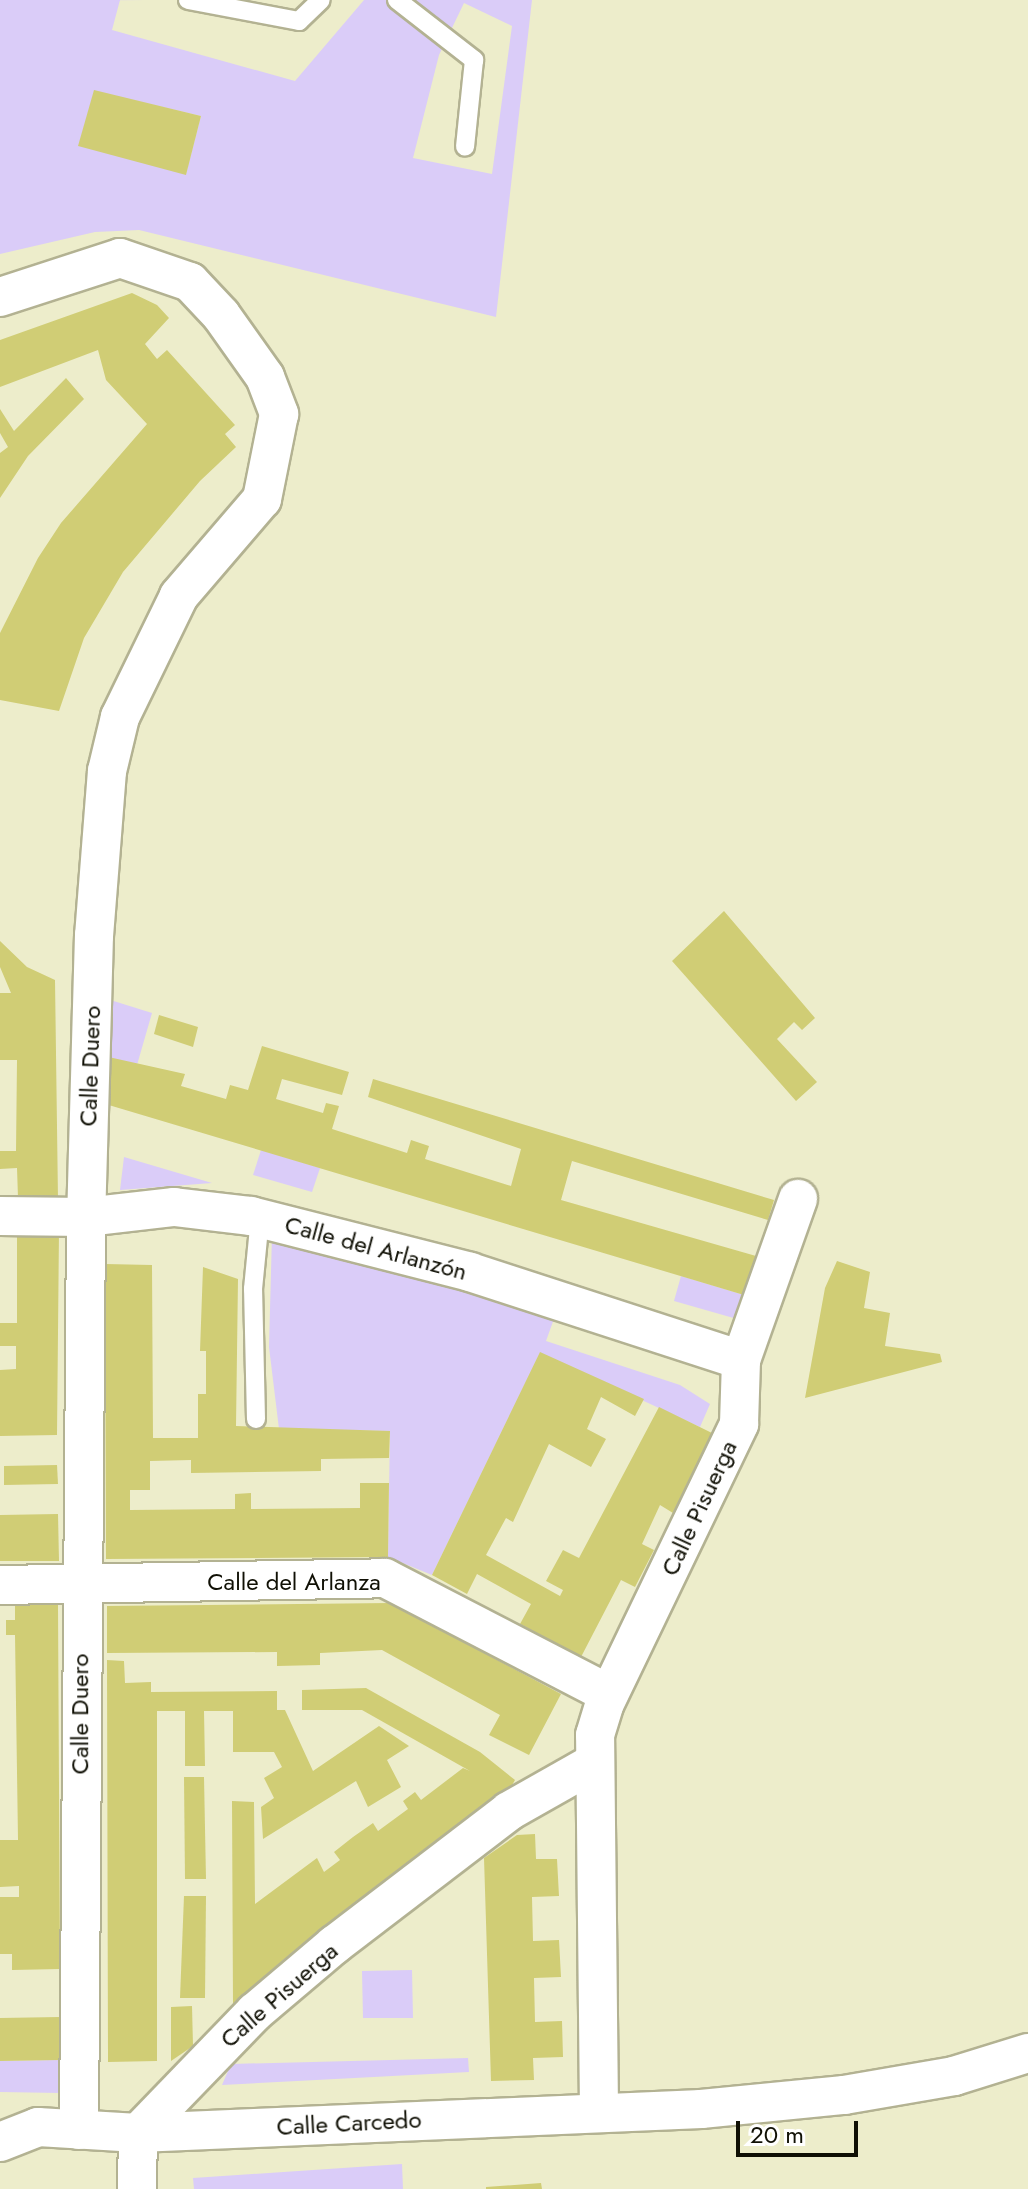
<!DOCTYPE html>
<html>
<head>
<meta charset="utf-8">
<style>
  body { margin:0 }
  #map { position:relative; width:1028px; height:2189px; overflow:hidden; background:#ededcb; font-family:Jost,sans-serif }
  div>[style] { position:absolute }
  .green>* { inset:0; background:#daccf8 }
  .building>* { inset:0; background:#d0cd75 }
  .roads { filter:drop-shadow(2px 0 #b3b292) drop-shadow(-2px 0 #b3b292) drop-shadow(0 2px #b3b292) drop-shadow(0 -2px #b3b292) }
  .lane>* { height:18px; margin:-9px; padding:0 9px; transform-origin:9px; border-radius:9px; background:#fff }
  .street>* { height:38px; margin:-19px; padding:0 19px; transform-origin:19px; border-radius:19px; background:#fff }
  span { translate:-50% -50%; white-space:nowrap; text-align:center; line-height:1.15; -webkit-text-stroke:7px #fff; paint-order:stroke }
  .street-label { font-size:24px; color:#101005 }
  .scale { position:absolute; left:736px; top:2121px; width:122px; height:36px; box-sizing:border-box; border:4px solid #101005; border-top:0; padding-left:10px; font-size:24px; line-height:28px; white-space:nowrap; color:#101005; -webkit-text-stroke:6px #fff; paint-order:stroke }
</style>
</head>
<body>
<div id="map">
  <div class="green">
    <i style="clip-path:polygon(evenodd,0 0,120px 0,112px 30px,295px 81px,364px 0,532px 0,496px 317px,139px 230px,95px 232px,0 254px,0 0,464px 3px,512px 26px,492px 174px,413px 158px,439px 55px,464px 3px,0 0,94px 91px,201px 116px,186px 174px,94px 91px)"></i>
    <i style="clip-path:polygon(104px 998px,152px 1013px,137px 1065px,104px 1056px)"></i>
    <i style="clip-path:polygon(261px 1150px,320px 1168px,312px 1192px,253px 1175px)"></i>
    <i style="clip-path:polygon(124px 1157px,212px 1183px,120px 1190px)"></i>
    <i style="clip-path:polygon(272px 1234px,555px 1316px,546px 1341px,680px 1385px,710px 1404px,700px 1427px,540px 1353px,432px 1575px,388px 1557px,390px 1431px,279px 1429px,269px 1347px)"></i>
    <i style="clip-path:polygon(681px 1276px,744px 1295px,737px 1319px,674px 1301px)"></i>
    <i style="clip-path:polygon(412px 1970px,413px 2018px,363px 2018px,362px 1971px)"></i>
    <i style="clip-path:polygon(468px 2058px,469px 2072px,222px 2085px,231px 2064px)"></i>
    <i style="clip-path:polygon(60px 2060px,60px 2093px,0 2092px,0 2061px)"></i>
    <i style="clip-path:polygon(402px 2164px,403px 2189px,194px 2189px,193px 2178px)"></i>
  </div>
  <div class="building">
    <i style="clip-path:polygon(94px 90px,201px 116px,186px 175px,78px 146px)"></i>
    <i style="clip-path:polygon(132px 293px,157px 305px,169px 318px,145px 344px,157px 359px,167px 350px,235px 425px,225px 434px,236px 447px,200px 481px,123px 572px,84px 638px,59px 711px,0 700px,0 633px,38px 558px,61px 523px,147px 424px,106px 380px,98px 350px,0 387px,0 340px)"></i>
    <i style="clip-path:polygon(66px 378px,84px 399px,28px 456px,0 498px,0 453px,8px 447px,0 433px,0 409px,14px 431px)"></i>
    <i style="clip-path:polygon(724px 911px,815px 1018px,802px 1030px,794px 1022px,777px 1039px,817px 1082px,796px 1101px,672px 961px)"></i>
    <i style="clip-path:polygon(0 941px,27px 967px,55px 980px,58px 1199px,18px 1198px,17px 1168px,0 1169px,0 1151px,16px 1151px,17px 1060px,0 1060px,0 993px,11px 993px,0 967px)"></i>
    <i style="clip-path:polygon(159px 1015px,198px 1027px,193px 1047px,154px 1034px)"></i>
    <i style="clip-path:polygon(262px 1046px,349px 1072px,342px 1095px,282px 1079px,276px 1099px,323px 1113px,326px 1103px,339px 1106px,332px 1129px,407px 1153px,411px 1140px,429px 1146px,425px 1159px,511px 1186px,521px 1149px,368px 1097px,373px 1079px,774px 1200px,768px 1220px,572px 1161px,561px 1200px,756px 1256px,744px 1295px,102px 1103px,104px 1056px,185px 1074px,181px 1086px,226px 1099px,230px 1085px,248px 1090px)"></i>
    <i style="clip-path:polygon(17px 1230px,59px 1230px,57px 1435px,0 1436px,0 1370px,16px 1369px,16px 1346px,0 1346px,0 1323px,17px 1323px)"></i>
    <i style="clip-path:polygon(837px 1261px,870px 1272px,864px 1308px,890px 1313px,885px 1346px,940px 1354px,942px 1362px,805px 1398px,825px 1288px)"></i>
    <i style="clip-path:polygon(105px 1264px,152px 1265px,153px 1438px,198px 1438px,198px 1394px,206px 1394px,206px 1351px,200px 1351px,203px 1267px,238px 1279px,236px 1426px,390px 1431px,389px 1458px,321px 1459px,321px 1471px,191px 1473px,191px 1460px,150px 1461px,150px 1490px,130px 1490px,130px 1510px,235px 1509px,235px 1494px,251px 1493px,251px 1509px,360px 1508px,360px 1483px,389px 1483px,388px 1557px,106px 1559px)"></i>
    <i style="clip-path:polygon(540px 1352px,644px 1399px,635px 1416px,601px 1397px,587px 1429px,606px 1439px,591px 1467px,549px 1444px,513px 1522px,506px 1518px,486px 1555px,560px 1596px,563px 1590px,546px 1581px,563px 1550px,579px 1558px,659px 1407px,714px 1434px,673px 1513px,660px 1505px,642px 1544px,654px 1550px,635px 1587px,621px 1580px,581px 1657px,520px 1624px,531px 1604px,477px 1574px,467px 1594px,432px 1575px)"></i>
    <i style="clip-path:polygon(57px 1465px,58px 1484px,4px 1485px,4px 1466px)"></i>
    <i style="clip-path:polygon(58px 1514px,59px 1561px,0 1561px,0 1515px)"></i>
    <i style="clip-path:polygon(390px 1603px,561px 1694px,529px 1755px,489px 1735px,500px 1715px,382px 1650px,320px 1653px,320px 1665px,277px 1666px,277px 1652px,107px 1653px,107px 1606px)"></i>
    <i style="clip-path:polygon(15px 1605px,58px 1605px,60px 1969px,12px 1970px,12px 1954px,0 1954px,0 1897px,19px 1897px,19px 1886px,0 1887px,0 1840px,18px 1840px,15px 1635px,6px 1635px,6px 1620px,15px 1620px)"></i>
    <i style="clip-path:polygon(107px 1660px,124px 1661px,125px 1683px,151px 1682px,151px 1692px,277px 1691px,277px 1710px,285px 1710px,313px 1771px,379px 1726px,409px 1746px,387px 1760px,401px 1787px,368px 1807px,356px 1781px,263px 1839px,261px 1807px,274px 1798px,264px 1778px,282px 1767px,274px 1752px,233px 1752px,233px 1711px,204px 1711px,205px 1766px,185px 1766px,185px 1711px,157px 1711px,157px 2061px,108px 2062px)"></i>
    <i style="clip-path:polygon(366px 1688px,480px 1752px,515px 1780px,507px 1794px,283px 1960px,233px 2007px,232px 1801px,254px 1802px,255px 1904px,317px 1858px,324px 1872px,340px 1860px,334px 1852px,353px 1837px,373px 1823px,378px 1831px,408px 1809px,403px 1801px,415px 1792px,421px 1800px,463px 1768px,470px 1771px,362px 1710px,302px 1710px,302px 1690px)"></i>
    <i style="clip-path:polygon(184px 1777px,204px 1777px,206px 1879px,185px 1879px)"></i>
    <i style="clip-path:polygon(535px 1834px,536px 1859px,557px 1859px,559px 1896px,532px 1897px,533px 1941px,559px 1940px,561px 1977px,534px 1978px,535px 2022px,562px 2021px,563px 2057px,533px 2058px,534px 2080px,491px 2081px,484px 1858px,517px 1835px)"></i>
    <i style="clip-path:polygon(184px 1896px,206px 1896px,205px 1998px,180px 1998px)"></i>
    <i style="clip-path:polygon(192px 2006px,193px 2046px,171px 2061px,171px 2007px)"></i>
    <i style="clip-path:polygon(60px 2017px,60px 2060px,0 2061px,0 2018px)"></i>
    <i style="clip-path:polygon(541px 2183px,542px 2189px,486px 2189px,486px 2187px)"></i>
  </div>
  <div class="roads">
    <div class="lane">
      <i style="left:188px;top:0;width:113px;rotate:10.7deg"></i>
      <i style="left:299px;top:21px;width:30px;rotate:-44deg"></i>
      <i style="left:397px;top:0;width:98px;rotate:37.9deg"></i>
      <i style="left:474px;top:60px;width:87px;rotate:95.9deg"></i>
      <i style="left:256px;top:1419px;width:130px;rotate:-91.3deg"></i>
      <i style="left:253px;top:1289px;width:71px;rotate:-84.4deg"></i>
    </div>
    <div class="street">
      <i style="left:0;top:297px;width:126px;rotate:-18deg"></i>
      <i style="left:120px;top:258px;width:74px;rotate:18.9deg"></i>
      <i style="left:190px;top:282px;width:45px;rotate:46.8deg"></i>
      <i style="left:221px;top:315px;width:76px;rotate:54.6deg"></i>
      <i style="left:265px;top:377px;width:40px;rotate:69deg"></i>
      <i style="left:279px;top:414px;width:87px;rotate:101.3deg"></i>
      <i style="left:262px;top:499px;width:128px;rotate:130.6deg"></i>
      <i style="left:179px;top:596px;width:135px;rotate:116deg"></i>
      <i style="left:120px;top:717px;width:56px;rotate:103.5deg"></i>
      <i style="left:107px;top:771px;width:165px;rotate:94.5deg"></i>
      <i style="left:94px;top:935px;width:282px;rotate:91.6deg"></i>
      <i style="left:86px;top:1217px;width:913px;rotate:90.44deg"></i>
      <i style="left:0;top:1216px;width:86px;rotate:0.7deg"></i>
      <i style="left:86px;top:1217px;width:89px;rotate:-6.5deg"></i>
      <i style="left:174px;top:1207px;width:78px;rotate:6.7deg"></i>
      <i style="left:251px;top:1216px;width:226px;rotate:14.3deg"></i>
      <i style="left:470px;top:1272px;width:285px;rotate:18deg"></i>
      <i style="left:0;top:1585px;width:385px;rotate:-1deg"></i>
      <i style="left:385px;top:1578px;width:252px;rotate:27.4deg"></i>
      <i style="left:599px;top:2110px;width:375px;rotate:-90.6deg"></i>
      <i style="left:595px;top:1735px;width:31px;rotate:-73deg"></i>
      <i style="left:604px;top:1705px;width:312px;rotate:-64.3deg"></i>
      <i style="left:739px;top:1424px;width:64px;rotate:-88.2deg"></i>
      <i style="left:741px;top:1360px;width:171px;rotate:-70.5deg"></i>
      <i style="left:138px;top:2133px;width:168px;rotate:-46deg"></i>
      <i style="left:255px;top:2012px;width:104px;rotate:-40.3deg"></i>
      <i style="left:334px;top:1945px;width:220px;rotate:-37.4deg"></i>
      <i style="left:509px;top:1811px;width:95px;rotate:-29.5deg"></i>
      <i style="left:0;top:2142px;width:41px;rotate:-21.5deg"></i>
      <i style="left:38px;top:2127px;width:100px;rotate:3.4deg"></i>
      <i style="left:138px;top:2133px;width:564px;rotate:-2.44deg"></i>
      <i style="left:701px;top:2109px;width:144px;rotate:-5.6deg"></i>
      <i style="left:844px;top:2095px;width:112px;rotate:-9.8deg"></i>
      <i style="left:954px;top:2076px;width:77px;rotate:-17.3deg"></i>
      <i style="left:137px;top:2189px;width:56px;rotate:-89deg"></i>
    </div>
  </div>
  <div class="street-label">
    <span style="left:90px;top:1066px;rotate:-88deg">Calle Duero</span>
    <span style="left:376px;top:1248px;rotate:15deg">Calle del Arlanzón</span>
    <span style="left:699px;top:1508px;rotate:-65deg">Calle Pisuerga</span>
    <span style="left:294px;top:1582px">Calle del Arlanza</span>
    <span style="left:80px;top:1714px;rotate:-90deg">Calle Duero</span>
    <span style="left:279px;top:1995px;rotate:-41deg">Calle Pisuerga</span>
    <span style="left:349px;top:2123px;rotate:-3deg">Calle Carcedo</span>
  </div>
  <div class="scale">20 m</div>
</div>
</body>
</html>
